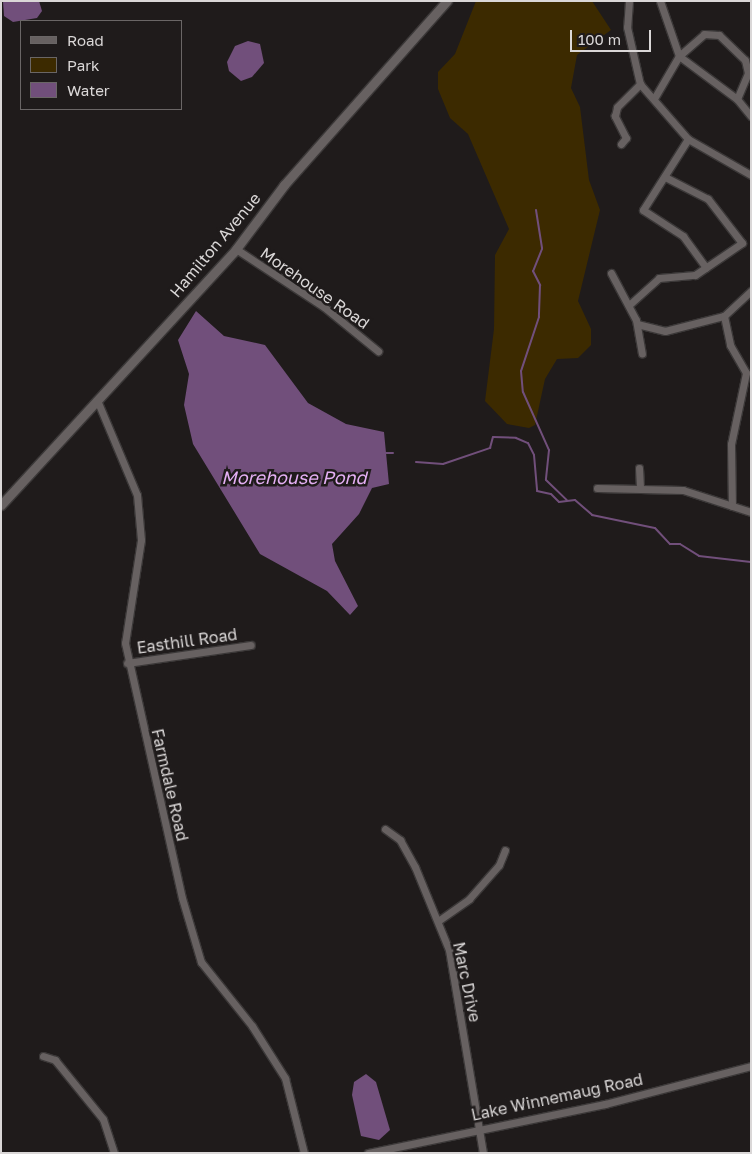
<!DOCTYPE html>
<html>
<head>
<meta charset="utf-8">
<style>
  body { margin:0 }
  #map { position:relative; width:752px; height:1154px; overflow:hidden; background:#1f1b1b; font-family:"Golos Text",sans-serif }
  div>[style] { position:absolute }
  .green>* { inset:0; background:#3c2a00 }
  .water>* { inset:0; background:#714f7b }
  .stream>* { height:2px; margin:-1px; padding:0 1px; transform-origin:1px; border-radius:1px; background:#714f7b }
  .roads { filter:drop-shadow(1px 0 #3b3838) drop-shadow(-1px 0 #3b3838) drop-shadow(0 1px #3b3838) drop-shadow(0 -1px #3b3838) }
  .minor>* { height:7px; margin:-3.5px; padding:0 3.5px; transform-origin:3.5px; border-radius:3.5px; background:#676161 }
  .tertiary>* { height:9px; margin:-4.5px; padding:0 4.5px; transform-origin:4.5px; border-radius:4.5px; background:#676161 }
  span { translate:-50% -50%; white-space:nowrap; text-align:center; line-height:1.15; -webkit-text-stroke:5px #1f1b1b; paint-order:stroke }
  .street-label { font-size:16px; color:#dad7d7 }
  .water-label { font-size:18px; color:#e4aff4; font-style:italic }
  .frame { position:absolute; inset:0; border:2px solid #dad7d7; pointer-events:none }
  .legend { position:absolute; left:20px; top:20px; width:162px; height:90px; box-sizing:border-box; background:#1f1b1b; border:1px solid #6a6666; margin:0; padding:6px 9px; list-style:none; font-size:15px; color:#dad7d7 }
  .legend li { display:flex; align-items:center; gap:10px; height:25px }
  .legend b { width:25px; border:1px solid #6a6666 }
  .scale { position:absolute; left:570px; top:30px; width:81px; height:22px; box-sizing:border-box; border:2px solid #dad7d7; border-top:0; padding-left:6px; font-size:15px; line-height:18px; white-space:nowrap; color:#dad7d7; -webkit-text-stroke:4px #1f1b1b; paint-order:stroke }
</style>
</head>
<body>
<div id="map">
  <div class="green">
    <i style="clip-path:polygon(476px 1px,592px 1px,611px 30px,577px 55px,571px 88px,580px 107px,589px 180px,600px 210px,578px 301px,591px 329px,591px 345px,578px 358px,557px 359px,545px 379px,535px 425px,529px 428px,507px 424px,485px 401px,494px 329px,495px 255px,509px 229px,468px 134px,450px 118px,438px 89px,438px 72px,455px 54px)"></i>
  </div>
  <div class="water">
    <i style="clip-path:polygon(3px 1px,39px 1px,42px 11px,37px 18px,13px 22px,4px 16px)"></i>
    <i style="clip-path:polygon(248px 41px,260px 44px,264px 63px,252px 77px,241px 81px,229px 71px,227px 62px,235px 46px)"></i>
    <i style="clip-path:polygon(196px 311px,224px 336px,265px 345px,308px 403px,346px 424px,384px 432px,389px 484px,372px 488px,359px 514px,332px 544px,335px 561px,358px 606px,350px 615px,327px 591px,260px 554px,193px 444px,184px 405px,189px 374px,178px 340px)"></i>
    <i style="clip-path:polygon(366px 1074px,376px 1082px,390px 1130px,379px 1140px,361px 1136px,352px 1095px,354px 1082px)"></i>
  </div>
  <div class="stream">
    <i style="left:536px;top:210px;width:39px;rotate:81deg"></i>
    <i style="left:542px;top:249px;width:24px;rotate:112deg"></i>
    <i style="left:533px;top:271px;width:16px;rotate:63deg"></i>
    <i style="left:540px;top:285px;width:32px;rotate:92deg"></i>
    <i style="left:539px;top:317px;width:57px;rotate:108.4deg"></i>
    <i style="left:521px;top:371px;width:21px;rotate:85deg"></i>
    <i style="left:523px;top:392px;width:64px;rotate:65.9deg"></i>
    <i style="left:549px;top:450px;width:30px;rotate:96deg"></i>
    <i style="left:546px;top:480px;width:29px;rotate:44deg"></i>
    <i style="left:386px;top:453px;width:7px"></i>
    <i style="left:416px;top:462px;width:27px;rotate:4deg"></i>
    <i style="left:443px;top:464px;width:50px;rotate:-18.8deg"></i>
    <i style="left:490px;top:448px;width:11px;rotate:-75deg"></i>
    <i style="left:493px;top:437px;width:23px;rotate:2deg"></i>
    <i style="left:516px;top:438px;width:13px;rotate:23deg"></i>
    <i style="left:528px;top:443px;width:13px;rotate:63deg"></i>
    <i style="left:534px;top:455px;width:36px;rotate:85deg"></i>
    <i style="left:537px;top:491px;width:14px;rotate:12deg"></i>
    <i style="left:551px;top:494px;width:11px;rotate:45deg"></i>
    <i style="left:559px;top:502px;width:16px;rotate:-7deg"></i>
    <i style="left:575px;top:500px;width:23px;rotate:41deg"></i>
    <i style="left:592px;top:515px;width:64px;rotate:11.7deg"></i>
    <i style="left:655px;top:528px;width:22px;rotate:47deg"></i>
    <i style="left:670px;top:544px;width:10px"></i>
    <i style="left:680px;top:544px;width:22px;rotate:32deg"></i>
    <i style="left:699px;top:556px;width:52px;rotate:6.6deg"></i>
  </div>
  <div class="roads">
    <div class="minor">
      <i style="left:629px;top:1px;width:26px;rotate:94deg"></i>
      <i style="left:627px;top:27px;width:58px;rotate:77.2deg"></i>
      <i style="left:640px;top:84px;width:73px;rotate:48.9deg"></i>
      <i style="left:688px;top:139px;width:73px;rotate:29.7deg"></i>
      <i style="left:660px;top:1px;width:58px;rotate:70.9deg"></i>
      <i style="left:679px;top:56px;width:72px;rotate:36.6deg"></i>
      <i style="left:737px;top:99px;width:22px;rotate:51deg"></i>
      <i style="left:655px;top:97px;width:48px;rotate:-59.7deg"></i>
      <i style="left:679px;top:56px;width:33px;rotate:-41deg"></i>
      <i style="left:704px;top:34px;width:15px;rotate:4deg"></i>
      <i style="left:719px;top:35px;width:36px;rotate:44deg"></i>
      <i style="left:745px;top:60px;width:13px;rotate:77deg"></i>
      <i style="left:748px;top:73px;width:28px;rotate:113deg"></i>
      <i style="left:688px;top:139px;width:84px;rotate:122.4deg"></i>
      <i style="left:643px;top:210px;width:48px;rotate:33deg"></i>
      <i style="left:683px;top:236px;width:39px;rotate:54deg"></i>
      <i style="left:621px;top:144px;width:8px;rotate:-50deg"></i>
      <i style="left:626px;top:138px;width:25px;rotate:-117deg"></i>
      <i style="left:615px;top:116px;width:9px;rotate:-77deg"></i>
      <i style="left:617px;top:107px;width:33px;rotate:-45deg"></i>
      <i style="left:236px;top:249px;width:105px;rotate:33.4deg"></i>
      <i style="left:324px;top:307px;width:70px;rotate:39.2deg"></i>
      <i style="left:611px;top:273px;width:53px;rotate:62deg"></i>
      <i style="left:636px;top:320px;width:34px;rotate:80deg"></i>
      <i style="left:629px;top:305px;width:40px;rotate:-42deg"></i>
      <i style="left:659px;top:278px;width:36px;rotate:-5deg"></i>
      <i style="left:695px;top:275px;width:57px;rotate:-34.2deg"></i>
      <i style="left:742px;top:243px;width:56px;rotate:-127.7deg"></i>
      <i style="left:708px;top:199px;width:48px;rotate:-152.9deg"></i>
      <i style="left:724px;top:316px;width:30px;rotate:78deg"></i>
      <i style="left:730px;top:345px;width:32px;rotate:60deg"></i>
      <i style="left:746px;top:373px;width:73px;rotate:101.9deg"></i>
      <i style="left:731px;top:444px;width:62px;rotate:89.1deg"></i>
      <i style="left:637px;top:324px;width:29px;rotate:14deg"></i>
      <i style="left:665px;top:331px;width:61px;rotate:-14.3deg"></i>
      <i style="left:724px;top:316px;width:37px;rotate:-43deg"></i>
      <i style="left:97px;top:400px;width:103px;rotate:67.2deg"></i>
      <i style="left:137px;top:495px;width:45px;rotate:84.9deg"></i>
      <i style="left:141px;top:540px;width:104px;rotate:98.8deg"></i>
      <i style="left:125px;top:643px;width:261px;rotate:77.4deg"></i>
      <i style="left:182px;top:898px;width:67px;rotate:73.5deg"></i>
      <i style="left:201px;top:962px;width:82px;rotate:51.4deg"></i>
      <i style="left:252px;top:1026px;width:62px;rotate:57.6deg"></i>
      <i style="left:285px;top:1078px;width:77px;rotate:75.8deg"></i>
      <i style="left:639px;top:468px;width:20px;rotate:87deg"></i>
      <i style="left:597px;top:488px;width:86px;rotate:1.3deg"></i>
      <i style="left:683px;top:490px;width:71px;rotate:17.9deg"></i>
      <i style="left:127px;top:663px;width:125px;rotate:-8.3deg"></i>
      <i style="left:385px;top:829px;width:19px;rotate:36deg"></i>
      <i style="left:400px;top:840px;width:31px;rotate:61deg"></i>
      <i style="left:415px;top:867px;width:90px;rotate:67.7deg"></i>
      <i style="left:449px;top:950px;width:206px;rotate:80.5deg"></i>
      <i style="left:438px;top:921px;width:38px;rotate:-35deg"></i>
      <i style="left:469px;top:899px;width:45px;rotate:-48.6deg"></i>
      <i style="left:499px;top:865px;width:16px;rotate:-68deg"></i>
      <i style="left:43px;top:1056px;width:13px;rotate:18deg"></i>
      <i style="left:55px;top:1060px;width:76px;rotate:50.9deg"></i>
      <i style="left:103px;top:1119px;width:36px;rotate:72deg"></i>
      <i style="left:368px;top:1153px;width:242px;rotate:-11.7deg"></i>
      <i style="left:605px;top:1104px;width:151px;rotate:-14.6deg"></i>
    </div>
    <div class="tertiary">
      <i style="left:1px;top:505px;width:348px;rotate:-47.4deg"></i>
      <i style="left:236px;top:249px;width:80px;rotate:-53.1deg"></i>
      <i style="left:284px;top:185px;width:246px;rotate:-48.5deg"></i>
    </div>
  </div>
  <div class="street-label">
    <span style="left:215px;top:245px;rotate:-50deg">Hamilton Avenue</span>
    <span style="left:315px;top:288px;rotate:35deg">Morehouse Road</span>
    <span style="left:187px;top:641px;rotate:-8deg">Easthill Road</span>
    <span style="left:170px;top:785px;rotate:77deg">Farmdale Road</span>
    <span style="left:467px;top:982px;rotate:78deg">Marc Drive</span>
    <span style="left:557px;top:1097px;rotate:-12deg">Lake Winnemaug Road</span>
  </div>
  <div class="water-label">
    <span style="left:294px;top:477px">Morehouse Pond</span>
  </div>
  <div class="frame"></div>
  <ul class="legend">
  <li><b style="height:6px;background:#676161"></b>Road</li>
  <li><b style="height:14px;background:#3c2a00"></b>Park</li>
  <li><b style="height:14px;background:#714f7b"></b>Water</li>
  </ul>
  <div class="scale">100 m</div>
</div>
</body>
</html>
